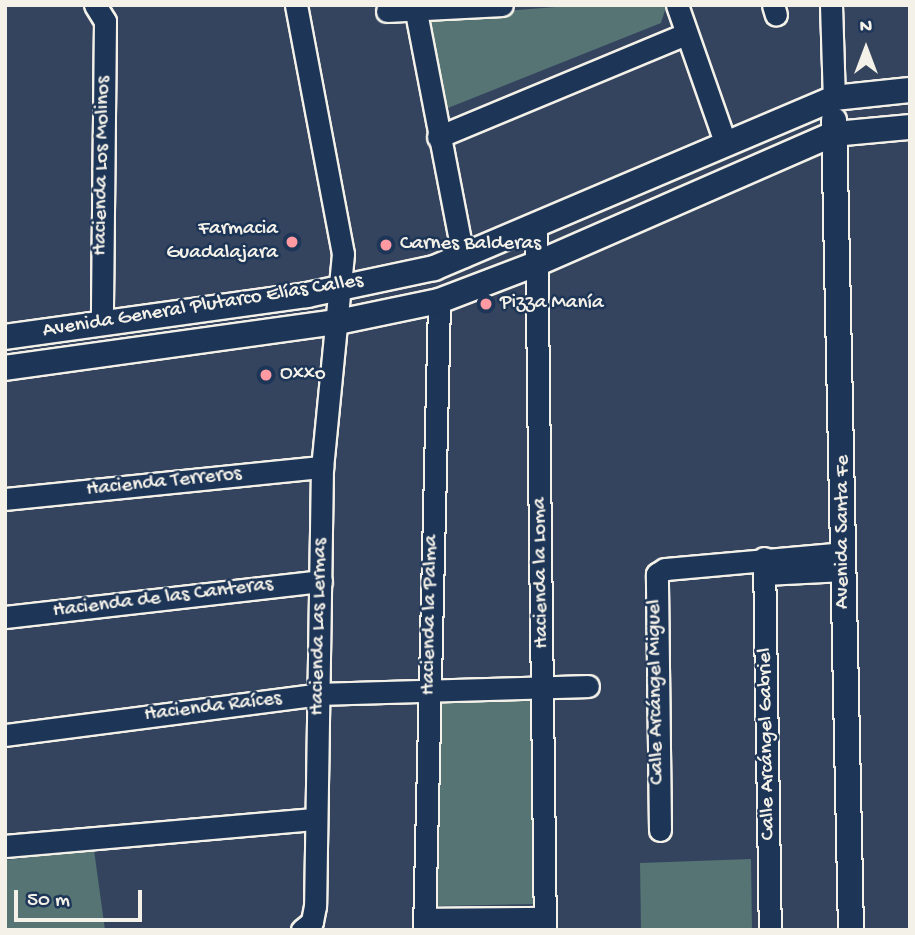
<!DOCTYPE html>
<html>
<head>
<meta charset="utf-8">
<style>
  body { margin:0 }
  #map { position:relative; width:915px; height:935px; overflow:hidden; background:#34445f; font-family:"Gochi Hand",sans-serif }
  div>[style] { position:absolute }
  .green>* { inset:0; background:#557473 }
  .roads { filter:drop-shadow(2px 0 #f4f1e8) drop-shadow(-2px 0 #f4f1e8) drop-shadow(0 2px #f4f1e8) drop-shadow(0 -2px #f4f1e8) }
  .minor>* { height:21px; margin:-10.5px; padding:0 10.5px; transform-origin:10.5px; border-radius:10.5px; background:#1d3557 }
  .tertiary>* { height:24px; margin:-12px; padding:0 12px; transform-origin:12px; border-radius:12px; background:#1d3557 }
  .dots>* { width:19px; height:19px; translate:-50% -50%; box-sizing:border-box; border:4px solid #1d3557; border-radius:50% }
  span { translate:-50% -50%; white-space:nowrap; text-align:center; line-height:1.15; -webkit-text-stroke:5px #1d3557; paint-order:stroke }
  .street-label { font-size:21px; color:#f4f1e8 }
  .poi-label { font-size:21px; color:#f4f1e8 }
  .right { translate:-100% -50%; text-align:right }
  .left { translate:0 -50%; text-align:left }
  .frame { position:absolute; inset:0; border:7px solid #f4f1e8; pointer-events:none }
  .north { position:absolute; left:831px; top:14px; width:70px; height:70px; -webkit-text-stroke:5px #1d3557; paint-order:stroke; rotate:0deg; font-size:19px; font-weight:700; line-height:28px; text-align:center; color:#f4f1e8 }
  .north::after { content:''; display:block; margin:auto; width:24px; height:32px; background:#f4f1e8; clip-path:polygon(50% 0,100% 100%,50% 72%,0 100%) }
  .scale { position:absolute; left:14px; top:890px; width:128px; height:32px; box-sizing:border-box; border:4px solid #f4f1e8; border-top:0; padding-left:9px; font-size:21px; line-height:24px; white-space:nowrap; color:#f4f1e8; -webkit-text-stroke:5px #1d3557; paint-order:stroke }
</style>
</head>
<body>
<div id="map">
  <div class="green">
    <i style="clip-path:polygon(581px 5px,666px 7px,661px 23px,443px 110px,428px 17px)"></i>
    <i style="clip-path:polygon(533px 698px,538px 904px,437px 906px,441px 700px)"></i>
    <i style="clip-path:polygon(94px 850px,105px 930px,5px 930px,5px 860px)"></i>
    <i style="clip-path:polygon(751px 859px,752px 930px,641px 930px,640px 863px)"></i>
  </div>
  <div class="roads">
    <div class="minor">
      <i style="left:95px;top:5px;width:19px;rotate:58deg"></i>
      <i style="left:105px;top:21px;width:302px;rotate:90.6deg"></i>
      <i style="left:296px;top:5px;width:253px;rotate:79.3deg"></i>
      <i style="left:343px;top:254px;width:214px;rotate:95.6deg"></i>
      <i style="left:322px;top:467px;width:439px;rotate:90.9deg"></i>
      <i style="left:315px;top:906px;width:16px;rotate:101deg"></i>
      <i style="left:312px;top:922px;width:13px;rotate:141deg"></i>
      <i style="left:677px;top:5px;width:145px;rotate:70.7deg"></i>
      <i style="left:773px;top:5px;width:10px;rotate:73deg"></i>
      <i style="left:831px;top:5px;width:93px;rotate:88.2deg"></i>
      <i style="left:387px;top:11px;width:115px;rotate:-3deg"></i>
      <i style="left:416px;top:12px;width:249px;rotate:79.1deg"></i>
      <i style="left:438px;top:137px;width:268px;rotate:-22.6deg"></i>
      <i style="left:536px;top:228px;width:702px;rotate:89.27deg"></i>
      <i style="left:5px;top:499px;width:319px;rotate:-5.8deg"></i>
      <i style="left:764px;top:558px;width:372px;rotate:89.1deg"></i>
      <i style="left:765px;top:574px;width:78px;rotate:-2.9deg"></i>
      <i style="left:5px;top:617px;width:318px;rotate:-6.5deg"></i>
      <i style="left:5px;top:735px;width:317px;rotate:-7.4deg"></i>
      <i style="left:319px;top:694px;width:269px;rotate:-1.7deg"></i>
      <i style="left:660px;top:830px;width:256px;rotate:-90.7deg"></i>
      <i style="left:657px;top:574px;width:9px;rotate:-32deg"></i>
      <i style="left:665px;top:569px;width:179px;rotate:-5.1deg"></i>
      <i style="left:5px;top:846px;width:311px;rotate:-5deg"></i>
      <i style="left:424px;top:919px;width:120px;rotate:-0.5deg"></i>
      <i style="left:424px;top:930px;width:629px;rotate:-88.63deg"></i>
    </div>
    <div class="tertiary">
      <i style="left:834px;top:120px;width:810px;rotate:88.8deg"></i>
      <i style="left:5px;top:337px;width:305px;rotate:-7.9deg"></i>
      <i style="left:307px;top:295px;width:130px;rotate:-12deg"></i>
      <i style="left:434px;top:268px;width:435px;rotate:-23deg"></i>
      <i style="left:834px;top:98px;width:76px;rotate:-6deg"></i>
      <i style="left:5px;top:368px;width:336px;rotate:-7.9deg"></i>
      <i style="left:338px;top:322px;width:103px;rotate:-11.7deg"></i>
      <i style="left:439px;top:301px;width:104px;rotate:-20.9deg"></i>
      <i style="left:536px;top:264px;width:325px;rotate:-23.6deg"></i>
      <i style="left:834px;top:134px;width:76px;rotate:-5.3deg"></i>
    </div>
  </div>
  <div class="dots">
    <i style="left:292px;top:242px;background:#ff9aa2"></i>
    <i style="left:386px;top:245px;background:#ff9aa2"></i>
    <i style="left:486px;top:304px;background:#ff9aa2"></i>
    <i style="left:266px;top:375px;background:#ff9aa2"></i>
  </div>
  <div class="street-label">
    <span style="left:103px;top:166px;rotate:-89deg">Hacienda Los Molinos</span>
    <span style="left:203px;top:307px;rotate:-9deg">Avenida General Plutarco Elías Calles</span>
    <span style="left:164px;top:483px;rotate:-6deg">Hacienda Terreros</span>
    <span style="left:844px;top:532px;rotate:-90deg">Avenida Santa Fe</span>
    <span style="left:542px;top:573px;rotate:-91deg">Hacienda la Loma</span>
    <span style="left:163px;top:599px;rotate:-7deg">Hacienda de las Canteras</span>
    <span style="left:431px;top:615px;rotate:-89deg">Hacienda la Palma</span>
    <span style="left:320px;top:627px;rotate:-89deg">Hacienda Las Lermas</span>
    <span style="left:657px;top:692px;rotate:-91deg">Calle Arcángel Miguel</span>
    <span style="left:213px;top:708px;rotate:-7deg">Hacienda Raíces</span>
    <span style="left:768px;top:744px;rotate:-91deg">Calle Arcángel Gabriel</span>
  </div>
  <div class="poi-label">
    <span class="right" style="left:278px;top:242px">Farmacia<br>Guadalajara</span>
    <span class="left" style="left:400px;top:245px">Carnes Balderas</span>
    <span class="left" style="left:500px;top:304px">Pizza Manía</span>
    <span class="left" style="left:280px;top:375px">Oxxo</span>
  </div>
  <div class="frame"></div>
  <div class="north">N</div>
  <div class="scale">50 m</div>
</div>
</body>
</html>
